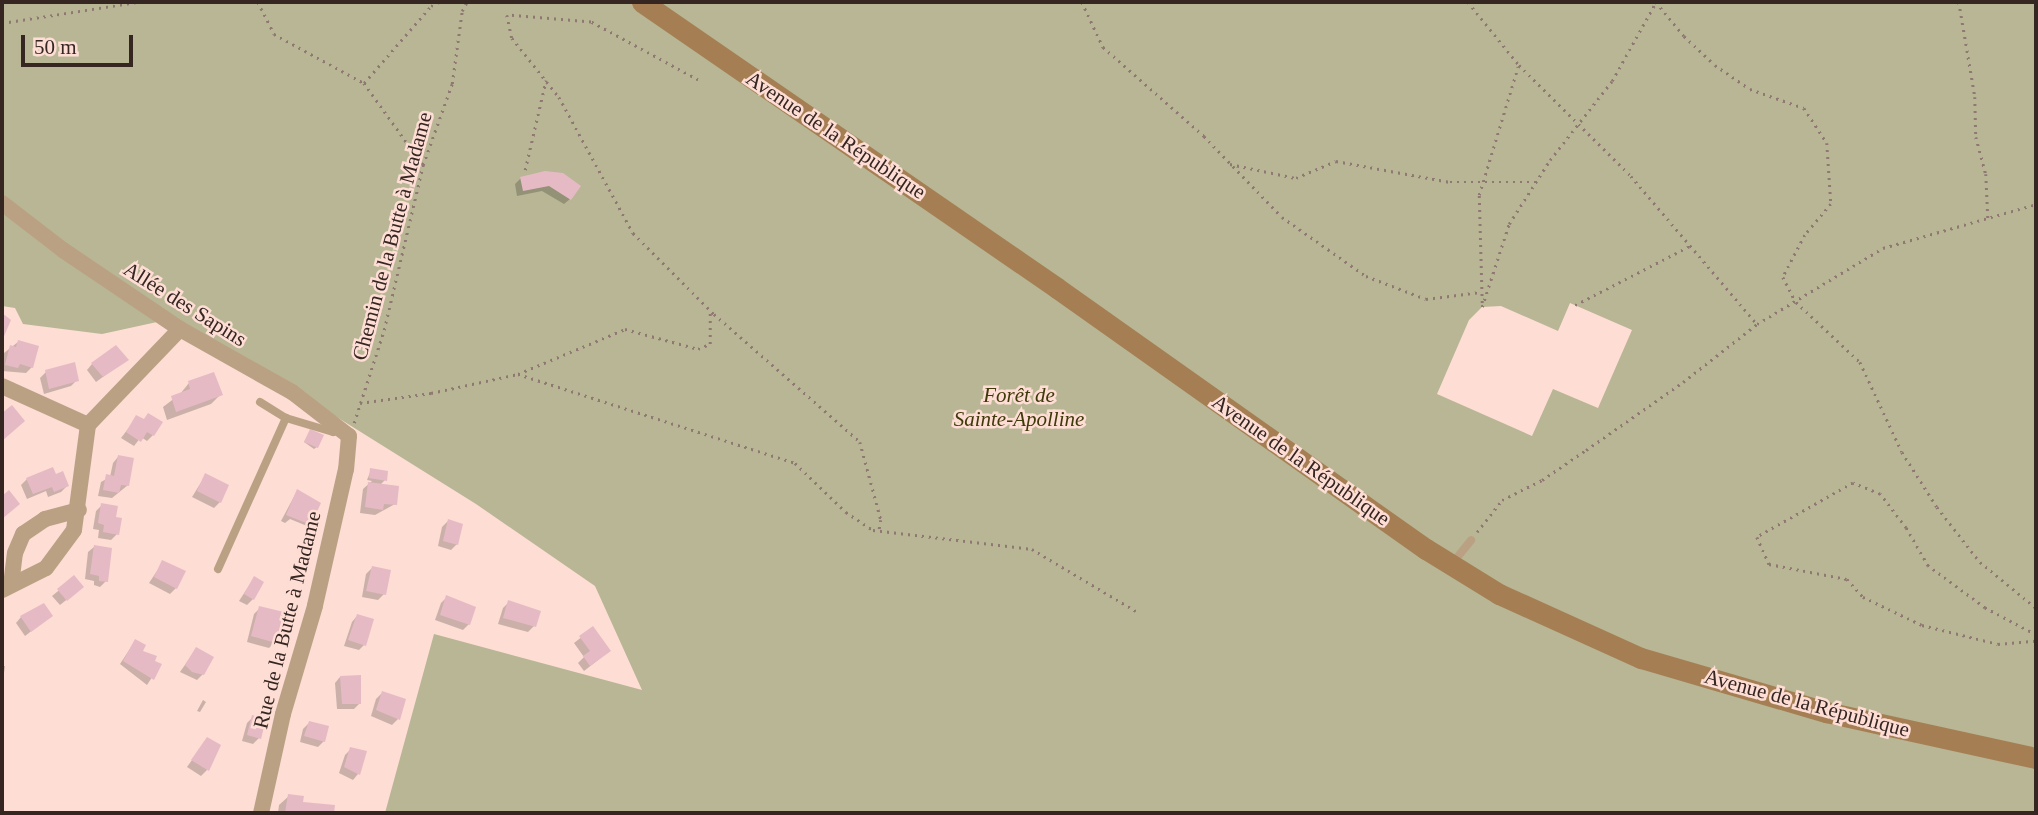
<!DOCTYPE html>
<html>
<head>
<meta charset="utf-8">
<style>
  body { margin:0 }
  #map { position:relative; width:2038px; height:815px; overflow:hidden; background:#fdddd4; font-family:Georgia,serif }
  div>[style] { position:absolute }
  .green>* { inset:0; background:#b8b694 }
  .shadow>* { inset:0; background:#0003 }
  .building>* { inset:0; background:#e6bac5 }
  .path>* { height:2.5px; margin-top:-1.25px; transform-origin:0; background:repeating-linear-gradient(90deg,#8f7872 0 2px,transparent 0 7px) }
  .service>* { height:8px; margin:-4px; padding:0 4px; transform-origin:4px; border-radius:4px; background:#bba184 }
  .minor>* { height:16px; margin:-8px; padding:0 8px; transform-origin:8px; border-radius:8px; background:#bba184 }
  .secondary>* { height:21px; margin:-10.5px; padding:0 10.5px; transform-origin:10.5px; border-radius:10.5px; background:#a57f53 }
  span { translate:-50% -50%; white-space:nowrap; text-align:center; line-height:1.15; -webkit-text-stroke:5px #fdddd4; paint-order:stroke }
  .street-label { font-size:21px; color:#352622 }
  .park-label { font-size:21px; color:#3e3908; font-style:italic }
  .frame { position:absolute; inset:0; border:4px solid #352622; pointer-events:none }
  .scale { position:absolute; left:21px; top:35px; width:112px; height:32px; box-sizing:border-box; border:4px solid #352622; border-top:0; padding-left:9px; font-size:21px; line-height:24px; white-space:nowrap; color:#352622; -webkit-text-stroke:5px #fdddd4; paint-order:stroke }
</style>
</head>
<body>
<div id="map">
  <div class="green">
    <i style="clip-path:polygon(evenodd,2px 2px,2036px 2px,2036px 813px,385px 813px,434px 634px,642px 690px,595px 586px,476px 504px,215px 341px,157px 322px,102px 334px,23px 324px,15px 308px,2px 306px,2px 2px,1570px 303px,1632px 330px,1598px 408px,1553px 389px,1532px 436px,1437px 394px,1469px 320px,1482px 307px,1501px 306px,1558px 331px,1570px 303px)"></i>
  </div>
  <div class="shadow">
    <i style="clip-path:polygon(545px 173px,570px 199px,564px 204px,542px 191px,517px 196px,515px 184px,521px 178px)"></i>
    <i style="clip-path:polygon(18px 342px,32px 367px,26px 373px,2px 371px,4px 353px)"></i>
    <i style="clip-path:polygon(126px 360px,96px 382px,87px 370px,92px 364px)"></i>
    <i style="clip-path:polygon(46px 372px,77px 380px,71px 386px,44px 394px,40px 378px)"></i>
    <i style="clip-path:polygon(189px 383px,220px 395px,211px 404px,167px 420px,163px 407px,180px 394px)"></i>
    <i style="clip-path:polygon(137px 417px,153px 435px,147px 441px,141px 437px,134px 446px,121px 438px)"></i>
    <i style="clip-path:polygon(310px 431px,317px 447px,314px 449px,304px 442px)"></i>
    <i style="clip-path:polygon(118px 457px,128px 485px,112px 498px,98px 496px,101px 482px,110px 477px,113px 463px)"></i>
    <i style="clip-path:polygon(371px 470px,385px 480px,380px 485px,395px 504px,375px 515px,360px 513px,363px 489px,372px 481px,367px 480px)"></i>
    <i style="clip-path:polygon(55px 476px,67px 486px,61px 492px,48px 497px,46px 491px,27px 499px,21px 485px,27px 479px)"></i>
    <i style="clip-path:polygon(205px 476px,220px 502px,214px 508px,192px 497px)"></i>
    <i style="clip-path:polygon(297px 491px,308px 522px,307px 526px,290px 519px,285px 523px,281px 521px)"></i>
    <i style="clip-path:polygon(102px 505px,114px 518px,117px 534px,111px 540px,98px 538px,99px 530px,93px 529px,96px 511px)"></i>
    <i style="clip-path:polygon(448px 521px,457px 544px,451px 550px,438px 546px,442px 527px)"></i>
    <i style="clip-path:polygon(94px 547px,106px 581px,100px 587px,94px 585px,94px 581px,85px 579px,88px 552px)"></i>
    <i style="clip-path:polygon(163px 562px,176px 588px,170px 594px,149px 583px)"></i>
    <i style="clip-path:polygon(372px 568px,384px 594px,378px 600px,362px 597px,366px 574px)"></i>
    <i style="clip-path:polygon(74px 578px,75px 593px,60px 605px,52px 596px)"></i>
    <i style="clip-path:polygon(254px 578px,253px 599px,247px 605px,239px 601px)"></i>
    <i style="clip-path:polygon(447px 597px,469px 624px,463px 630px,435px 620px,441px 603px)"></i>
    <i style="clip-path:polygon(509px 602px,534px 626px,528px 632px,498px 624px,503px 608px)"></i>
    <i style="clip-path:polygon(260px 608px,275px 642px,269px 648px,247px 642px,254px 614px)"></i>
    <i style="clip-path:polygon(51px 616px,25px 636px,16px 623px,21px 617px)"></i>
    <i style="clip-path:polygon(357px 616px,364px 645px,359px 650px,344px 646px,352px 622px)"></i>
    <i style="clip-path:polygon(592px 629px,602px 657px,584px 671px,578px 663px,584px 657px,574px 643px)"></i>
    <i style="clip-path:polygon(135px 641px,141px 652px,160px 665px,147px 685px,120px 664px)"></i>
    <i style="clip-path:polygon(196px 649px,203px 674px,197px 680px,180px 672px)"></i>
    <i style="clip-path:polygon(2px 666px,5px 666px,2px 687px)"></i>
    <i style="clip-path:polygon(340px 677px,360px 703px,354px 709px,337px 709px,335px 683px)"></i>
    <i style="clip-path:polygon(382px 693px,398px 719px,392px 725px,371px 716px,376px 699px)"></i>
    <i style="clip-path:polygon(203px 700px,206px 702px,200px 712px,197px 711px)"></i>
    <i style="clip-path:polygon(253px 717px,259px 738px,253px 744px,242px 741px,247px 723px)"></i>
    <i style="clip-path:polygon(309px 723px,324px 741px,318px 747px,300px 742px,303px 729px)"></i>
    <i style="clip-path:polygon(207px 739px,207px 770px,201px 776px,187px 767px)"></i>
    <i style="clip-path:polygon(351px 749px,358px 774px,353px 780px,339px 773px,345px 755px)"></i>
    <i style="clip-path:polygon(289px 796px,301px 804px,333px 806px,332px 813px,278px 813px,279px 805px)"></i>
  </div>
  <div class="building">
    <i style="clip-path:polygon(545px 171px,563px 173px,581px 186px,571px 200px,549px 186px,523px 191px,520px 177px)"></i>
    <i style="clip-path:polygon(2px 313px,11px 320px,2px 341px)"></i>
    <i style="clip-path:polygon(18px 340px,39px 346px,33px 368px,20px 364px,18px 368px,5px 365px,10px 345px,16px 347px)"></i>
    <i style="clip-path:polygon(116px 345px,129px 360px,103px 377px,91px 363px)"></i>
    <i style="clip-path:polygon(75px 362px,79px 381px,49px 389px,45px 370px)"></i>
    <i style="clip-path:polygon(214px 372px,223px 395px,176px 412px,171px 396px,190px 389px,188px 381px)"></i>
    <i style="clip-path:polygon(12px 405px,25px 421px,2px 441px,2px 413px)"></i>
    <i style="clip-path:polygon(148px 413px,163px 422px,154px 436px,147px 432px,141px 442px,126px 432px,136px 415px,144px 419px)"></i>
    <i style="clip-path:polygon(310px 429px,324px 435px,318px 448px,304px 442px)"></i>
    <i style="clip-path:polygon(118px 455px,134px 458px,129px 486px,121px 485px,119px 493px,103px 490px,106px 474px,114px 476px)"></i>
    <i style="clip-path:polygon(53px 467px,56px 474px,63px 471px,69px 486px,54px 492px,52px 487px,33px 494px,26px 478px)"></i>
    <i style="clip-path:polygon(370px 468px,388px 471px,387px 481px,369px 478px)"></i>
    <i style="clip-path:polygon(205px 473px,229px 485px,221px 503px,197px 491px)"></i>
    <i style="clip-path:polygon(368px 482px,399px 486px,397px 505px,384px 504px,383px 510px,365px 507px)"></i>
    <i style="clip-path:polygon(297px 489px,321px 503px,311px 525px,286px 515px)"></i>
    <i style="clip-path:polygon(9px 490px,20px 504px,2px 519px,2px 496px)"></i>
    <i style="clip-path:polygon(101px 503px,118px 506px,116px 517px,122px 518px,119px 535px,103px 532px,104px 525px,98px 523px)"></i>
    <i style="clip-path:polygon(448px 519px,463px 524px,458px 545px,443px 541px)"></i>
    <i style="clip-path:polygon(94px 545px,112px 548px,108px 582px,99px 581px,99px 576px,90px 574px)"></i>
    <i style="clip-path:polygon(162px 560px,186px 571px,177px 589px,154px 577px)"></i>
    <i style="clip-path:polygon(372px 566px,391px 570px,386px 595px,366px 591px)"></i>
    <i style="clip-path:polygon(74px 575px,84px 587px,67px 601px,57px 589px)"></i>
    <i style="clip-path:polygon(254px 576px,264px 582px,254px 600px,244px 594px)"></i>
    <i style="clip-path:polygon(446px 595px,476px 607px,470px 625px,440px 615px)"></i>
    <i style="clip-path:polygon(508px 600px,541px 611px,536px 627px,503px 618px)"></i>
    <i style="clip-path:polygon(44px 603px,53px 616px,31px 632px,20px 616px)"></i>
    <i style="clip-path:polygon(259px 606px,284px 612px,276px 643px,251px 636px)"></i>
    <i style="clip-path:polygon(357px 614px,374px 619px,366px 646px,348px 640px)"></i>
    <i style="clip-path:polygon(593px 626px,611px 651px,590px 666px,583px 656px,590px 651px,579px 636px)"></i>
    <i style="clip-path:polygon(135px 639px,146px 645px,143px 651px,157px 656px,155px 661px,162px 664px,154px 680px,123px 661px)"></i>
    <i style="clip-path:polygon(196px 647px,214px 657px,204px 675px,192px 672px,185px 665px)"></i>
    <i style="clip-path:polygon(361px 675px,361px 704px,342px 704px,340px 676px)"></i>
    <i style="clip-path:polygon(382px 691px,406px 699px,400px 720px,376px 710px)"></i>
    <i style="clip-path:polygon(252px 715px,266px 719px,261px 739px,247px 735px)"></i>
    <i style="clip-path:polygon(309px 721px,329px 726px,325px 742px,304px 736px)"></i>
    <i style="clip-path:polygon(207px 737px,221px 745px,209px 771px,191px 760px)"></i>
    <i style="clip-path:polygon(350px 747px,367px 751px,360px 775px,344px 767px)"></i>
    <i style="clip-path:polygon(288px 794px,304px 796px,303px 802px,335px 805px,334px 813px,285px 813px)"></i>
  </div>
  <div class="path">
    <i style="left:258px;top:2px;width:36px;rotate:63deg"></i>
    <i style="left:274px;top:34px;width:102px;rotate:28.6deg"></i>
    <i style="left:364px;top:83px;width:101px;rotate:54.3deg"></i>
    <i style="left:1082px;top:2px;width:50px;rotate:65deg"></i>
    <i style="left:1103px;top:47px;width:135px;rotate:41.4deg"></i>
    <i style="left:1204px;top:136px;width:112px;rotate:46.1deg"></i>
    <i style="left:1282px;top:217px;width:103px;rotate:35.1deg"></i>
    <i style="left:1366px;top:276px;width:64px;rotate:21deg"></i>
    <i style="left:1426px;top:299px;width:55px;rotate:-7.3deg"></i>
    <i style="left:1468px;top:2px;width:81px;rotate:51deg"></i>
    <i style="left:1519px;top:65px;width:158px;rotate:44.7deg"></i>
    <i style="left:1631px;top:176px;width:194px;rotate:49.6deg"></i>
    <i style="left:1656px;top:2px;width:44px;rotate:50.5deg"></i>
    <i style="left:1684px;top:36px;width:42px;rotate:43.1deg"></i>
    <i style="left:1715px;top:65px;width:42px;rotate:34.4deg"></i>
    <i style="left:1750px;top:89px;width:57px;rotate:19.4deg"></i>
    <i style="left:1804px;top:108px;width:42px;rotate:56.7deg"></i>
    <i style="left:1827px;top:143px;width:61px;rotate:86.2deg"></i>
    <i style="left:1831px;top:204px;width:40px;rotate:130deg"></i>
    <i style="left:1805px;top:235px;width:47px;rotate:117.6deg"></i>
    <i style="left:1783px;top:277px;width:28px;rotate:63deg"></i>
    <i style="left:1796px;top:302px;width:88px;rotate:43.2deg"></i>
    <i style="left:1860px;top:362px;width:99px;rotate:65deg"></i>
    <i style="left:1902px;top:452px;width:65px;rotate:57.5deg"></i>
    <i style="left:1937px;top:507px;width:70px;rotate:52deg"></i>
    <i style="left:1980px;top:562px;width:72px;rotate:39.4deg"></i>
    <i style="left:1959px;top:2px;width:96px;rotate:80.4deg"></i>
    <i style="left:1975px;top:97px;width:40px;rotate:88.6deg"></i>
    <i style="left:1976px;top:137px;width:38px;rotate:75deg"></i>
    <i style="left:1986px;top:174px;width:44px;rotate:87.4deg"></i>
    <i style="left:2px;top:23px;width:138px;rotate:-8.8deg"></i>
    <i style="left:698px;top:80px;width:122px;rotate:-151.5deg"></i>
    <i style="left:591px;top:22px;width:84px;rotate:-175.2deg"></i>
    <i style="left:507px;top:15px;width:24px;rotate:78deg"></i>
    <i style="left:512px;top:38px;width:75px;rotate:51.5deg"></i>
    <i style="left:559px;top:97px;width:155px;rotate:61.4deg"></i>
    <i style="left:633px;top:233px;width:115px;rotate:45deg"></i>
    <i style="left:714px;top:314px;width:194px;rotate:41.2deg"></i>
    <i style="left:860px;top:442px;width:81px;rotate:74.9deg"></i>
    <i style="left:881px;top:520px;width:11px;rotate:100deg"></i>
    <i style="left:364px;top:83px;width:102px;rotate:-49deg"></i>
    <i style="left:431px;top:6px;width:9px;rotate:-27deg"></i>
    <i style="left:1230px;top:164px;width:67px;rotate:12deg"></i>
    <i style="left:1296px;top:178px;width:43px;rotate:-23deg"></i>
    <i style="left:1336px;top:161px;width:116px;rotate:10.4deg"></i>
    <i style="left:1450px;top:182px;width:85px"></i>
    <i style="left:525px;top:170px;width:92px;rotate:-76.9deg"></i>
    <i style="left:1482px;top:303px;width:108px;rotate:-91.6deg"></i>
    <i style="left:1479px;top:195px;width:134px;rotate:-73.1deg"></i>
    <i style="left:1575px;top:305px;width:129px;rotate:-27.2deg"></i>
    <i style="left:1482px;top:307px;width:87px;rotate:-72deg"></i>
    <i style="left:1509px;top:224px;width:76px;rotate:-57.4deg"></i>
    <i style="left:1550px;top:160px;width:100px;rotate:-51.9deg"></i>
    <i style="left:1612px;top:81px;width:90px;rotate:-60.9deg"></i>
    <i style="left:518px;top:374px;width:116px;rotate:-22.8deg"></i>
    <i style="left:625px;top:329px;width:76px;rotate:15.3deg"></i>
    <i style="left:698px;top:349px;width:13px;rotate:-23deg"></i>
    <i style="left:710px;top:344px;width:32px;rotate:-90deg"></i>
    <i style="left:360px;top:403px;width:72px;rotate:-8deg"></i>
    <i style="left:431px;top:393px;width:89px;rotate:-12.3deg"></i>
    <i style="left:518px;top:374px;width:291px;rotate:17.8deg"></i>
    <i style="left:795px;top:463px;width:71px;rotate:43.9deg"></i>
    <i style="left:846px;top:512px;width:32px;rotate:34deg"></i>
    <i style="left:873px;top:530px;width:160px;rotate:6.8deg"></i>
    <i style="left:1032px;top:549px;width:121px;rotate:30.8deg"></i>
    <i style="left:354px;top:423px;width:98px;rotate:-72.1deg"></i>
    <i style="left:384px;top:330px;width:170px;rotate:-76.7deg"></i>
    <i style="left:423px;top:165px;width:86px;rotate:-70.3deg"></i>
    <i style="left:452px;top:84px;width:74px;rotate:-82.2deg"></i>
    <i style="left:462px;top:11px;width:10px;rotate:-61deg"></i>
    <i style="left:1477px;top:532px;width:41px;rotate:-52deg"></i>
    <i style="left:1502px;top:500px;width:45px;rotate:-26.6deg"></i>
    <i style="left:1542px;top:480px;width:53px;rotate:-34.3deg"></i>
    <i style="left:1586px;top:450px;width:118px;rotate:-35deg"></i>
    <i style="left:1683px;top:382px;width:94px;rotate:-38.1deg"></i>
    <i style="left:1757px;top:324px;width:147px;rotate:-31.1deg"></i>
    <i style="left:1883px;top:248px;width:159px;rotate:-16deg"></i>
    <i style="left:2036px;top:635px;width:58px;rotate:-152.1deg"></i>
    <i style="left:1985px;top:608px;width:71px;rotate:-143.6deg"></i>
    <i style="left:1928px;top:566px;width:44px;rotate:-120.1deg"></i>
    <i style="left:1906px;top:528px;width:43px;rotate:-127.4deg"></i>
    <i style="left:1880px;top:494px;width:29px;rotate:-158deg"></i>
    <i style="left:1853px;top:483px;width:110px;rotate:150.6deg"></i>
    <i style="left:1757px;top:537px;width:30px;rotate:66deg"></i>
    <i style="left:1769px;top:564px;width:79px;rotate:10.9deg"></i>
    <i style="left:1847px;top:579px;width:24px;rotate:48deg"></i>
    <i style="left:1863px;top:597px;width:65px;rotate:25.4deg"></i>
    <i style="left:1922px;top:625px;width:78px;rotate:14deg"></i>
    <i style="left:1998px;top:644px;width:38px;rotate:-5deg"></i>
  </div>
  <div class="service">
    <i style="left:260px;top:402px;width:31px;rotate:32deg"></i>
    <i style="left:286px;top:418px;width:49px;rotate:16.6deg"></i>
    <i style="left:333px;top:432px;width:7px;rotate:-56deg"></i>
    <i style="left:1451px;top:565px;width:32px;rotate:-51deg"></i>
    <i style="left:218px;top:569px;width:166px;rotate:-65.8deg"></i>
  </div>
  <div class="minor">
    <i style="left:2px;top:203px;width:77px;rotate:37.6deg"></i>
    <i style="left:63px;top:250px;width:141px;rotate:34deg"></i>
    <i style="left:180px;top:329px;width:129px;rotate:29.4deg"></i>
    <i style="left:292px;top:392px;width:72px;rotate:37.7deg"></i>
    <i style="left:349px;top:436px;width:33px;rotate:95deg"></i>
    <i style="left:346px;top:469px;width:140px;rotate:102.8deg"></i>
    <i style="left:315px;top:606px;width:113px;rotate:106.5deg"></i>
    <i style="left:283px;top:714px;width:101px;rotate:102.5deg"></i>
    <i style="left:2px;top:386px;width:94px;rotate:24.4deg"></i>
    <i style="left:11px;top:585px;width:32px;rotate:-83deg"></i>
    <i style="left:15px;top:553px;width:21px;rotate:-67deg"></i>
    <i style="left:23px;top:534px;width:27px;rotate:-34deg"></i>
    <i style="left:45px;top:519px;width:35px;rotate:-15deg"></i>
    <i style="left:2px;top:590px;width:49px;rotate:-26.6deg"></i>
    <i style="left:46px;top:568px;width:47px;rotate:-53.6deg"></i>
    <i style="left:74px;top:530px;width:106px;rotate:-82.4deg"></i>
    <i style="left:88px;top:425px;width:133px;rotate:-46.2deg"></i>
  </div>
  <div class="secondary">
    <i style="left:642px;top:2px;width:504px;rotate:34.57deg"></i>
    <i style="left:1057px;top:288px;width:452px;rotate:35.3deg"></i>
    <i style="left:1426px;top:549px;width:86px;rotate:31.7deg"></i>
    <i style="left:1499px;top:594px;width:156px;rotate:24.3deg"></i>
    <i style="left:1641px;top:658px;width:193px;rotate:16.3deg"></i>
    <i style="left:1826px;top:712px;width:215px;rotate:12.4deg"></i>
  </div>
  <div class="street-label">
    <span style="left:836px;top:135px;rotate:34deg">Avenue de la République</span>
    <span style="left:392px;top:236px;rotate:-75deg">Chemin de la Butte à Madame</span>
    <span style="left:185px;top:304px;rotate:32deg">Allée des Sapins</span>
    <span style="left:1301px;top:460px;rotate:35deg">Avenue de la République</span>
    <span style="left:287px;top:620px;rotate:-76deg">Rue de la Butte à Madame</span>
    <span style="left:1807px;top:703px;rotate:15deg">Avenue de la République</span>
  </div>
  <div class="park-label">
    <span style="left:1019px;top:407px">Forêt de<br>Sainte-Apolline</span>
  </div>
  <div class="frame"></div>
  <div class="scale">50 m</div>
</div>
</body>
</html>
